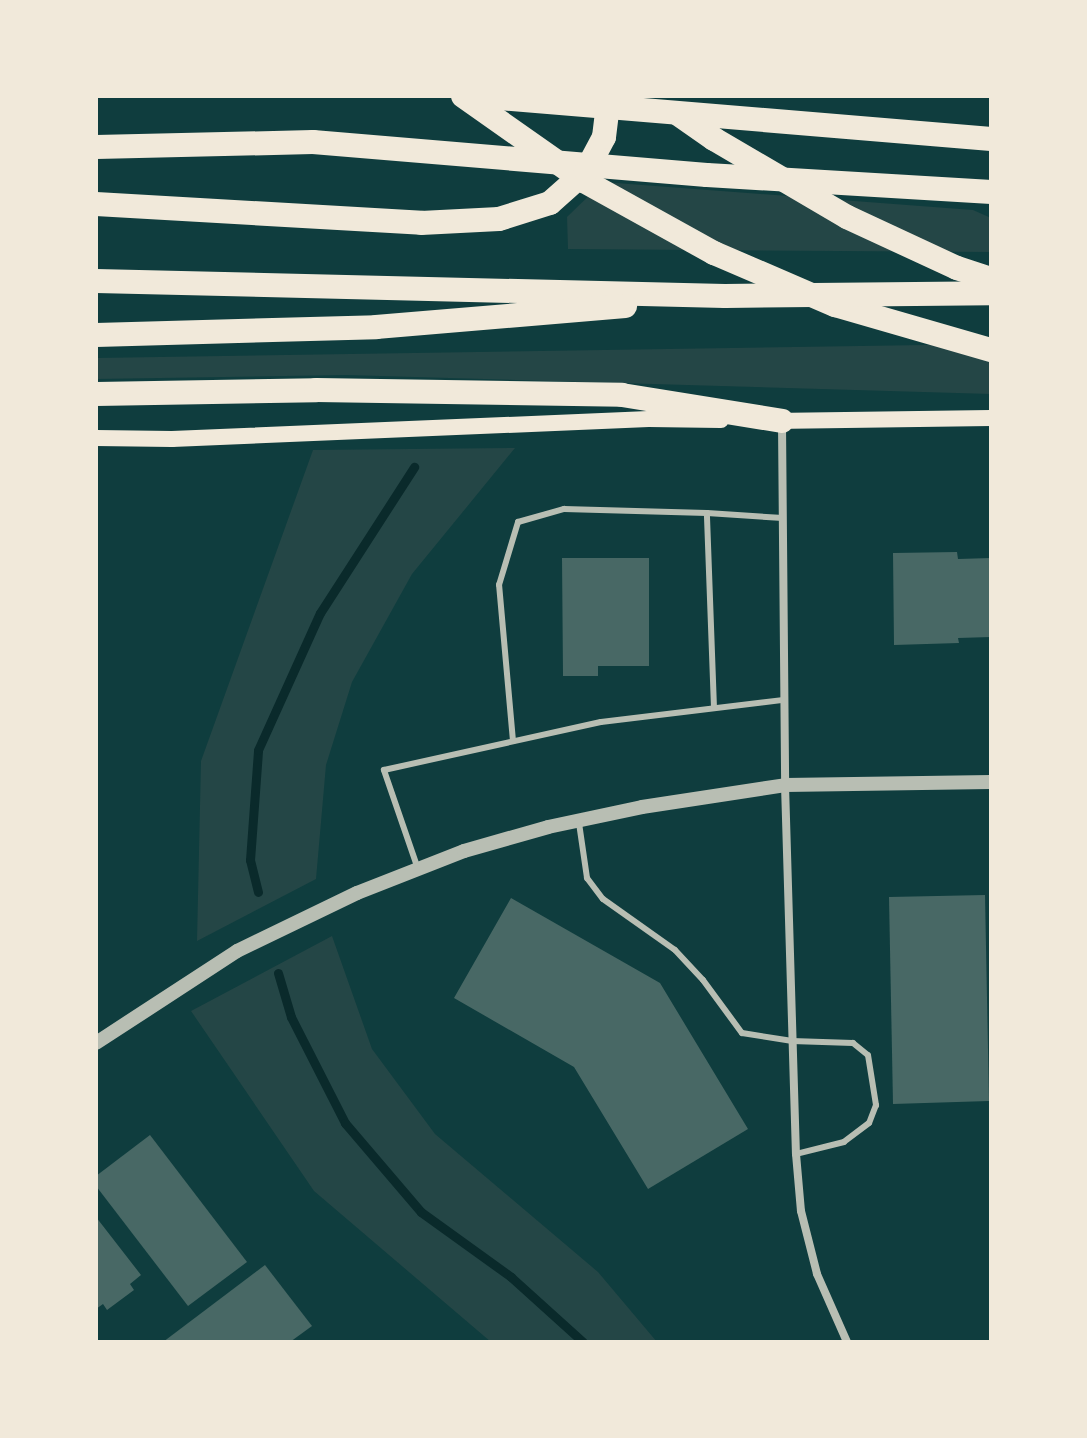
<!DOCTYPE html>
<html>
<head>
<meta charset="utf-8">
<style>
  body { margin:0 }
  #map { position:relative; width:1087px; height:1438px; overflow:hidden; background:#0f3d3e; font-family:"Fira Sans",sans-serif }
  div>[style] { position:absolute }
  .green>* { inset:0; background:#244646 }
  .stream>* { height:9px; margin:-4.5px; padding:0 4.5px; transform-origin:4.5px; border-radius:4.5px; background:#0a2a2b }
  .building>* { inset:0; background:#486865 }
  .service>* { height:6px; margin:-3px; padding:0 3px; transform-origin:3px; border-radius:3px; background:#b8beb3 }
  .minor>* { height:8px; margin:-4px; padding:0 4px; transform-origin:4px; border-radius:4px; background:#b8beb3 }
  .tertiary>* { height:14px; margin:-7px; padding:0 7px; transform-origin:7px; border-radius:7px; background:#b8beb3 }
  .secondary>* { height:16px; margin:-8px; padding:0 8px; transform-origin:8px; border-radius:8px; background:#f1e9da }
  .motorway>* { height:24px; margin:-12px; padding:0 12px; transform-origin:12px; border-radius:12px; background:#f1e9da }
  span { translate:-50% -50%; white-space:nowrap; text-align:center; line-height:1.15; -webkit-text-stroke:8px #f1e9da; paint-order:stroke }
  .frame { position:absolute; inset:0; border:98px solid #f1e9da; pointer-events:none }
</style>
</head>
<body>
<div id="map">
  <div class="green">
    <i style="clip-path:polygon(603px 182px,973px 210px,991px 218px,991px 252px,568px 249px,567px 217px)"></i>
    <i style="clip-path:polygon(991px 344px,991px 394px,346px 375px,96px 379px,96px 358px)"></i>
    <i style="clip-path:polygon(515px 448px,412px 574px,352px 682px,326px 765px,316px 879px,197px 941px,201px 761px,313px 450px)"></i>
    <i style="clip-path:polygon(332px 936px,372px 1049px,435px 1134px,598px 1272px,657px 1342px,491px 1342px,314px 1191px,191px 1011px)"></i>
  </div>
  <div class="stream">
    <i style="left:258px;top:892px;width:33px;rotate:-104deg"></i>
    <i style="left:250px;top:860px;width:110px;rotate:-85.8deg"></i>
    <i style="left:258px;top:750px;width:150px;rotate:-65.7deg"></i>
    <i style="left:320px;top:613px;width:174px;rotate:-57.2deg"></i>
    <i style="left:278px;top:973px;width:46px;rotate:73.5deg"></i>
    <i style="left:291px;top:1017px;width:119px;rotate:63deg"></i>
    <i style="left:345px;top:1123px;width:117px;rotate:49.5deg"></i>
    <i style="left:421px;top:1212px;width:111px;rotate:35.8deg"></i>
    <i style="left:511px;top:1277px;width:97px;rotate:42.1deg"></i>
  </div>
  <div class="building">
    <i style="clip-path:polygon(957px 552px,958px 559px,991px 558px,991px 637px,958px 638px,959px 643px,894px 645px,893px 553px)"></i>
    <i style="clip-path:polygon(562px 558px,649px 558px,649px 666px,598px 666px,598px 676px,563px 676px)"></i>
    <i style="clip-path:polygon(985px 895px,989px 1101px,893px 1104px,889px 897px)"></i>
    <i style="clip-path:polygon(511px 898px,660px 983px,748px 1129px,648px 1189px,574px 1067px,454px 998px)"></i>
    <i style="clip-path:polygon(150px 1135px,247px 1262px,188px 1306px,96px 1186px,96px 1176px)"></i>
    <i style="clip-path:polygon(96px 1217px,141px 1275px,130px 1284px,134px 1290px,107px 1310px,103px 1304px,96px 1309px)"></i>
    <i style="clip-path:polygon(265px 1265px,312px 1326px,290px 1342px,163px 1342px)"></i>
  </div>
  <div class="service">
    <i style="left:714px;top:708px;width:195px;rotate:-92.1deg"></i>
    <i style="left:707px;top:513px;width:76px;rotate:3.8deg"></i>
    <i style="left:513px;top:741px;width:157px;rotate:-95.1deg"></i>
    <i style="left:499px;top:585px;width:66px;rotate:-73.2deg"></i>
    <i style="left:518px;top:522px;width:48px;rotate:-15.8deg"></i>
    <i style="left:564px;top:509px;width:143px;rotate:1.6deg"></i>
    <i style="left:579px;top:823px;width:56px;rotate:81.7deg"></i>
    <i style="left:587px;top:878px;width:26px;rotate:53deg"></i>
    <i style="left:603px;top:899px;width:88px;rotate:35.3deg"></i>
    <i style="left:675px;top:950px;width:41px;rotate:47deg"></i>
    <i style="left:703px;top:980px;width:66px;rotate:53.7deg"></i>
    <i style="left:742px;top:1033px;width:51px;rotate:9.1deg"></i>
    <i style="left:792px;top:1041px;width:61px;rotate:1.9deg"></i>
    <i style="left:853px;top:1043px;width:19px;rotate:39deg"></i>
    <i style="left:868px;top:1055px;width:51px;rotate:80.9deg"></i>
    <i style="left:876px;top:1105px;width:19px;rotate:111deg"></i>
    <i style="left:869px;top:1123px;width:31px;rotate:143deg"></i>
    <i style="left:844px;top:1142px;width:49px;rotate:166deg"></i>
    <i style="left:418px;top:869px;width:105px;rotate:-109deg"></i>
    <i style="left:384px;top:770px;width:222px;rotate:-12.5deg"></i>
    <i style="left:601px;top:722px;width:184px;rotate:-6.9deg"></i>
  </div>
  <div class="minor">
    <i style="left:782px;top:424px;width:361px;rotate:89.5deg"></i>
    <i style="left:785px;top:785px;width:369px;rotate:88.3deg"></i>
    <i style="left:796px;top:1154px;width:57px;rotate:85deg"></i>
    <i style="left:801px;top:1211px;width:65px;rotate:75.7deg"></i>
    <i style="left:817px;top:1274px;width:74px;rotate:66.2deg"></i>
  </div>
  <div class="tertiary">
    <i style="left:96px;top:1043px;width:168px;rotate:-33.1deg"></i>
    <i style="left:237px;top:951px;width:133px;rotate:-25.8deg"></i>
    <i style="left:357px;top:893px;width:115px;rotate:-21.4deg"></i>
    <i style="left:464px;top:851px;width:87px;rotate:-15.9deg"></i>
    <i style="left:548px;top:827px;width:96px;rotate:-12deg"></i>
    <i style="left:642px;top:807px;width:145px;rotate:-8.7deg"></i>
    <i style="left:785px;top:785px;width:206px;rotate:-0.8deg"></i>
  </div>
  <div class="secondary">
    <i style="left:773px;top:421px;width:218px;rotate:-0.8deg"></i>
    <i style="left:96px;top:438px;width:76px;rotate:0.8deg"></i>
    <i style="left:172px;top:439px;width:477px;rotate:-2.4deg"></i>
    <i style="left:649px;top:419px;width:72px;rotate:0.8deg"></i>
  </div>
  <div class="motorway">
    <i style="left:463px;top:96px;width:148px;rotate:35.1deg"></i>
    <i style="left:584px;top:181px;width:149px;rotate:29deg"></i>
    <i style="left:714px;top:253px;width:132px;rotate:23.3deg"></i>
    <i style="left:835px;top:305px;width:162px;rotate:16.1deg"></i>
    <i style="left:475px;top:96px;width:518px;rotate:4.76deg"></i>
    <i style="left:678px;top:114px;width:44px;rotate:34.8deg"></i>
    <i style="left:714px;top:139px;width:154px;rotate:30.4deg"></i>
    <i style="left:847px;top:217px;width:121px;rotate:24.9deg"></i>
    <i style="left:957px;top:268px;width:36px;rotate:18deg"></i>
    <i style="left:96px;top:147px;width:217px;rotate:-1.3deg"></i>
    <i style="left:313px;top:142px;width:395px;rotate:4.8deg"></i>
    <i style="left:707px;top:175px;width:285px;rotate:3.4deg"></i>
    <i style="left:96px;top:204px;width:326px;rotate:3.3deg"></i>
    <i style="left:421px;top:223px;width:78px;rotate:-2.9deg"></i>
    <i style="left:499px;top:219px;width:53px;rotate:-17.4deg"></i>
    <i style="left:550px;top:203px;width:48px;rotate:-41.6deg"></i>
    <i style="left:586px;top:171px;width:38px;rotate:-62deg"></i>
    <i style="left:604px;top:137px;width:41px;rotate:-83deg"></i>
    <i style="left:96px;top:281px;width:629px;rotate:1.37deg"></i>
    <i style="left:725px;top:296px;width:266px;rotate:-0.6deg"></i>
    <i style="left:96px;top:335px;width:280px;rotate:-1.6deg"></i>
    <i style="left:376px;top:327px;width:250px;rotate:-4.8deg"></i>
    <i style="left:96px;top:394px;width:220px;rotate:-1deg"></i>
    <i style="left:316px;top:390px;width:306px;rotate:0.9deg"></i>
    <i style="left:622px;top:395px;width:162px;rotate:9.2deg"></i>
  </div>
  <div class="frame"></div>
</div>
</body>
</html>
